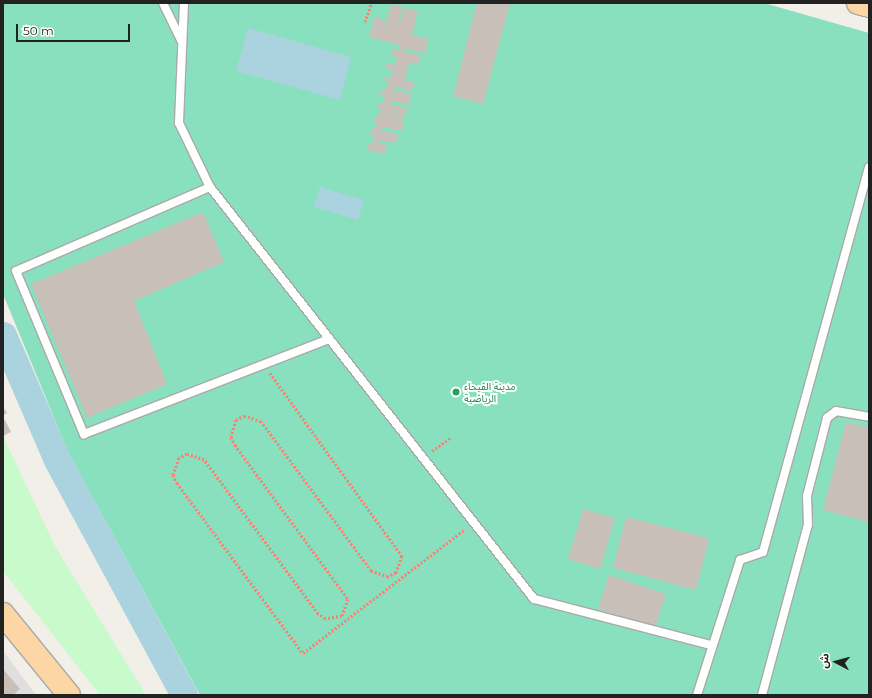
<!DOCTYPE html>
<html>
<head>
<meta charset="utf-8">
<style>
  body { margin:0 }
  #map { position:relative; width:872px; height:698px; overflow:hidden; background:#f2efe9; font-family:Montserrat,"Noto Sans Arabic",sans-serif }
  div>[style] { position:absolute }
  .residential>* { inset:0; background:#e0dfdf }
  .park>* { inset:0; background:#c8facc }
  .pitch>* { inset:0; background:#88e0be }
  .water>* { inset:0; background:#aad3df }
  .river>* { height:27px; margin:-13.5px; padding:0 13.5px; transform-origin:13.5px; border-radius:13.5px; background:#aad3df }
  .building>* { inset:0; background:#c7bfb8 }
  .path>* { height:2.5px; margin-top:-1.25px; transform-origin:0; background:repeating-linear-gradient(90deg,#fa8072 0 2px,transparent 0 4px) }
  .roads { filter:drop-shadow(1px 0 #a9a9a9) drop-shadow(-1px 0 #a9a9a9) drop-shadow(0 1px #a9a9a9) drop-shadow(0 -1px #a9a9a9) }
  .service>* { height:8px; margin:-4px; padding:0 4px; transform-origin:4px; border-radius:4px; background:#fff }
  .primary>* { height:22px; margin:-11px; padding:0 11px; transform-origin:11px; border-radius:11px; background:#fcd6a4 }
  .dots>* { width:11px; height:11px; translate:-50% -50%; box-sizing:border-box; border:2px solid #fff; border-radius:50% }
  span { translate:-50% -50%; white-space:nowrap; text-align:center; line-height:1.15; -webkit-text-stroke:4px #fff; paint-order:stroke }
  .leisure-label { font-size:10px; color:#27864d }
  .left { translate:0 -50%; text-align:left }
  .frame { position:absolute; inset:0; border:4px solid #222; pointer-events:none }
  .north { position:absolute; left:816px; top:642px; width:40px; height:40px; -webkit-text-stroke:3px #fff; paint-order:stroke; rotate:276deg; font-size:11px; font-weight:700; line-height:16px; text-align:center; color:#222 }
  .north::after { content:''; display:block; margin:auto; width:14px; height:18px; background:#222; clip-path:polygon(50% 0,100% 100%,50% 72%,0 100%) }
  .scale { position:absolute; left:16px; top:24px; width:114px; height:18px; box-sizing:border-box; border:2px solid #222; border-top:0; padding-left:5px; font-size:12px; line-height:14px; white-space:nowrap; color:#222; -webkit-text-stroke:3px #fff; paint-order:stroke }
</style>
</head>
<body>
<div id="map">
  <div class="residential">
    <i style="clip-path:polygon(3px 651px,36px 695px,3px 695px)"></i>
  </div>
  <div class="park">
    <i style="clip-path:polygon(3px 436px,55px 546px,146px 695px,100px 695px,3px 571px)"></i>
  </div>
  <div class="pitch">
    <i style="clip-path:polygon(3px 3px,764px 3px,869px 33px,869px 695px,200px 695px,69px 454px,3px 294px)"></i>
  </div>
  <div class="water">
    <i style="clip-path:polygon(248px 28px,351px 57px,340px 100px,236px 71px)"></i>
    <i style="clip-path:polygon(320px 187px,364px 200px,358px 220px,314px 207px)"></i>
  </div>
  <div class="river">
    <i style="left:3px;top:335px;width:136px;rotate:66.6deg"></i>
    <i style="left:57px;top:460px;width:267px;rotate:61.6deg"></i>
  </div>
  <div class="building">
    <i style="clip-path:polygon(477px 3px,510px 3px,483px 104px,453px 96px)"></i>
    <i style="clip-path:polygon(391px 4px,403px 7px,397px 31px,405px 8px,418px 11px,412px 35px,428px 39px,425px 53px,403px 48px,403px 51px,420px 55px,418px 65px,409px 63px,405px 80px,414px 82px,412px 91px,394px 87px,393px 90px,411px 94px,409px 105px,390px 101px,390px 104px,407px 108px,404px 118px,387px 114px,404px 120px,402px 131px,382px 127px,381px 131px,398px 134px,396px 143px,380px 140px,380px 143px,387px 145px,385px 154px,367px 150px,367px 145px,373px 143px,374px 137px,369px 133px,378px 124px,373px 121px,381px 111px,376px 104px,383px 104px,385px 98px,379px 93px,389px 85px,383px 78px,391px 78px,393px 71px,385px 68px,387px 63px,395px 65px,397px 58px,391px 54px,392px 49px,398px 51px,399px 45px,369px 37px,374px 17px,385px 20px,384px 31px)"></i>
    <i style="clip-path:polygon(203px 212px,224px 262px,134px 301px,167px 384px,87px 418px,31px 284px)"></i>
    <i style="clip-path:polygon(3px 407px,7px 413px,3px 415px)"></i>
    <i style="clip-path:polygon(5px 420px,11px 432px,3px 436px,3px 421px)"></i>
    <i style="clip-path:polygon(846px 422px,869px 428px,869px 522px,823px 510px)"></i>
    <i style="clip-path:polygon(583px 509px,615px 518px,600px 569px,568px 559px)"></i>
    <i style="clip-path:polygon(626px 517px,709px 538px,696px 590px,613px 568px)"></i>
    <i style="clip-path:polygon(609px 575px,666px 594px,655px 628px,598px 609px)"></i>
    <i style="clip-path:polygon(3px 669px,20px 689px,13px 695px,3px 695px)"></i>
  </div>
  <div class="path">
    <i style="left:365px;top:22px;width:20px;rotate:-72deg"></i>
    <i style="left:270px;top:373px;width:226px;rotate:54.2deg"></i>
    <i style="left:402px;top:556px;width:18px;rotate:109deg"></i>
    <i style="left:396px;top:573px;width:9px;rotate:153deg"></i>
    <i style="left:388px;top:577px;width:18px;rotate:-161deg"></i>
    <i style="left:371px;top:571px;width:185px;rotate:-126.4deg"></i>
    <i style="left:261px;top:422px;width:17px;rotate:-159deg"></i>
    <i style="left:245px;top:416px;width:10px;rotate:156deg"></i>
    <i style="left:236px;top:420px;width:18px;rotate:106deg"></i>
    <i style="left:231px;top:437px;width:9px;rotate:63deg"></i>
    <i style="left:235px;top:445px;width:191px;rotate:53.7deg"></i>
    <i style="left:348px;top:599px;width:18px;rotate:109deg"></i>
    <i style="left:342px;top:616px;width:17px;rotate:170deg"></i>
    <i style="left:325px;top:619px;width:9px;rotate:-144deg"></i>
    <i style="left:318px;top:614px;width:192px;rotate:-126.5deg"></i>
    <i style="left:204px;top:460px;width:18px;rotate:-161deg"></i>
    <i style="left:187px;top:454px;width:9px;rotate:153deg"></i>
    <i style="left:179px;top:458px;width:18px;rotate:109deg"></i>
    <i style="left:173px;top:475px;width:9px;rotate:63deg"></i>
    <i style="left:177px;top:483px;width:212px;rotate:53.5deg"></i>
    <i style="left:303px;top:653px;width:204px;rotate:-37.4deg"></i>
    <i style="left:432px;top:451px;width:24px;rotate:-36deg"></i>
  </div>
  <div class="roads">
    <div class="service">
      <i style="left:163px;top:3px;width:43px;rotate:64deg"></i>
      <i style="left:184px;top:3px;width:120px;rotate:92.4deg"></i>
      <i style="left:179px;top:123px;width:71px;rotate:64.2deg"></i>
      <i style="left:210px;top:187px;width:524px;rotate:51.82deg"></i>
      <i style="left:534px;top:599px;width:182px;rotate:14.6deg"></i>
      <i style="left:210px;top:187px;width:211px;rotate:156.6deg"></i>
      <i style="left:16px;top:271px;width:177px;rotate:67.4deg"></i>
      <i style="left:84px;top:434px;width:263px;rotate:-21.2deg"></i>
      <i style="left:697px;top:695px;width:142px;rotate:-72.3deg"></i>
      <i style="left:740px;top:560px;width:24px;rotate:-19deg"></i>
      <i style="left:763px;top:552px;width:399px;rotate:-74.6deg"></i>
      <i style="left:762px;top:695px;width:176px;rotate:-74.9deg"></i>
      <i style="left:808px;top:525px;width:29px;rotate:-92deg"></i>
      <i style="left:807px;top:496px;width:81px;rotate:-75.6deg"></i>
      <i style="left:827px;top:418px;width:11px;rotate:-38deg"></i>
      <i style="left:836px;top:411px;width:34px;rotate:10deg"></i>
    </div>
    <div class="primary">
      <i style="left:858px;top:3px;width:11px;rotate:15deg"></i>
      <i style="left:3px;top:614px;width:104px;rotate:50.8deg"></i>
    </div>
  </div>
  <div class="dots">
    <i style="left:456px;top:392px;background:#2e9e5b"></i>
  </div>
  <div class="leisure-label">
    <span class="left" style="left:464px;top:392px">مدينة الفيحاء<br>الرياضية</span>
  </div>
  <div class="frame"></div>
  <div class="north">ش</div>
  <div class="scale">50 m</div>
</div>
</body>
</html>
